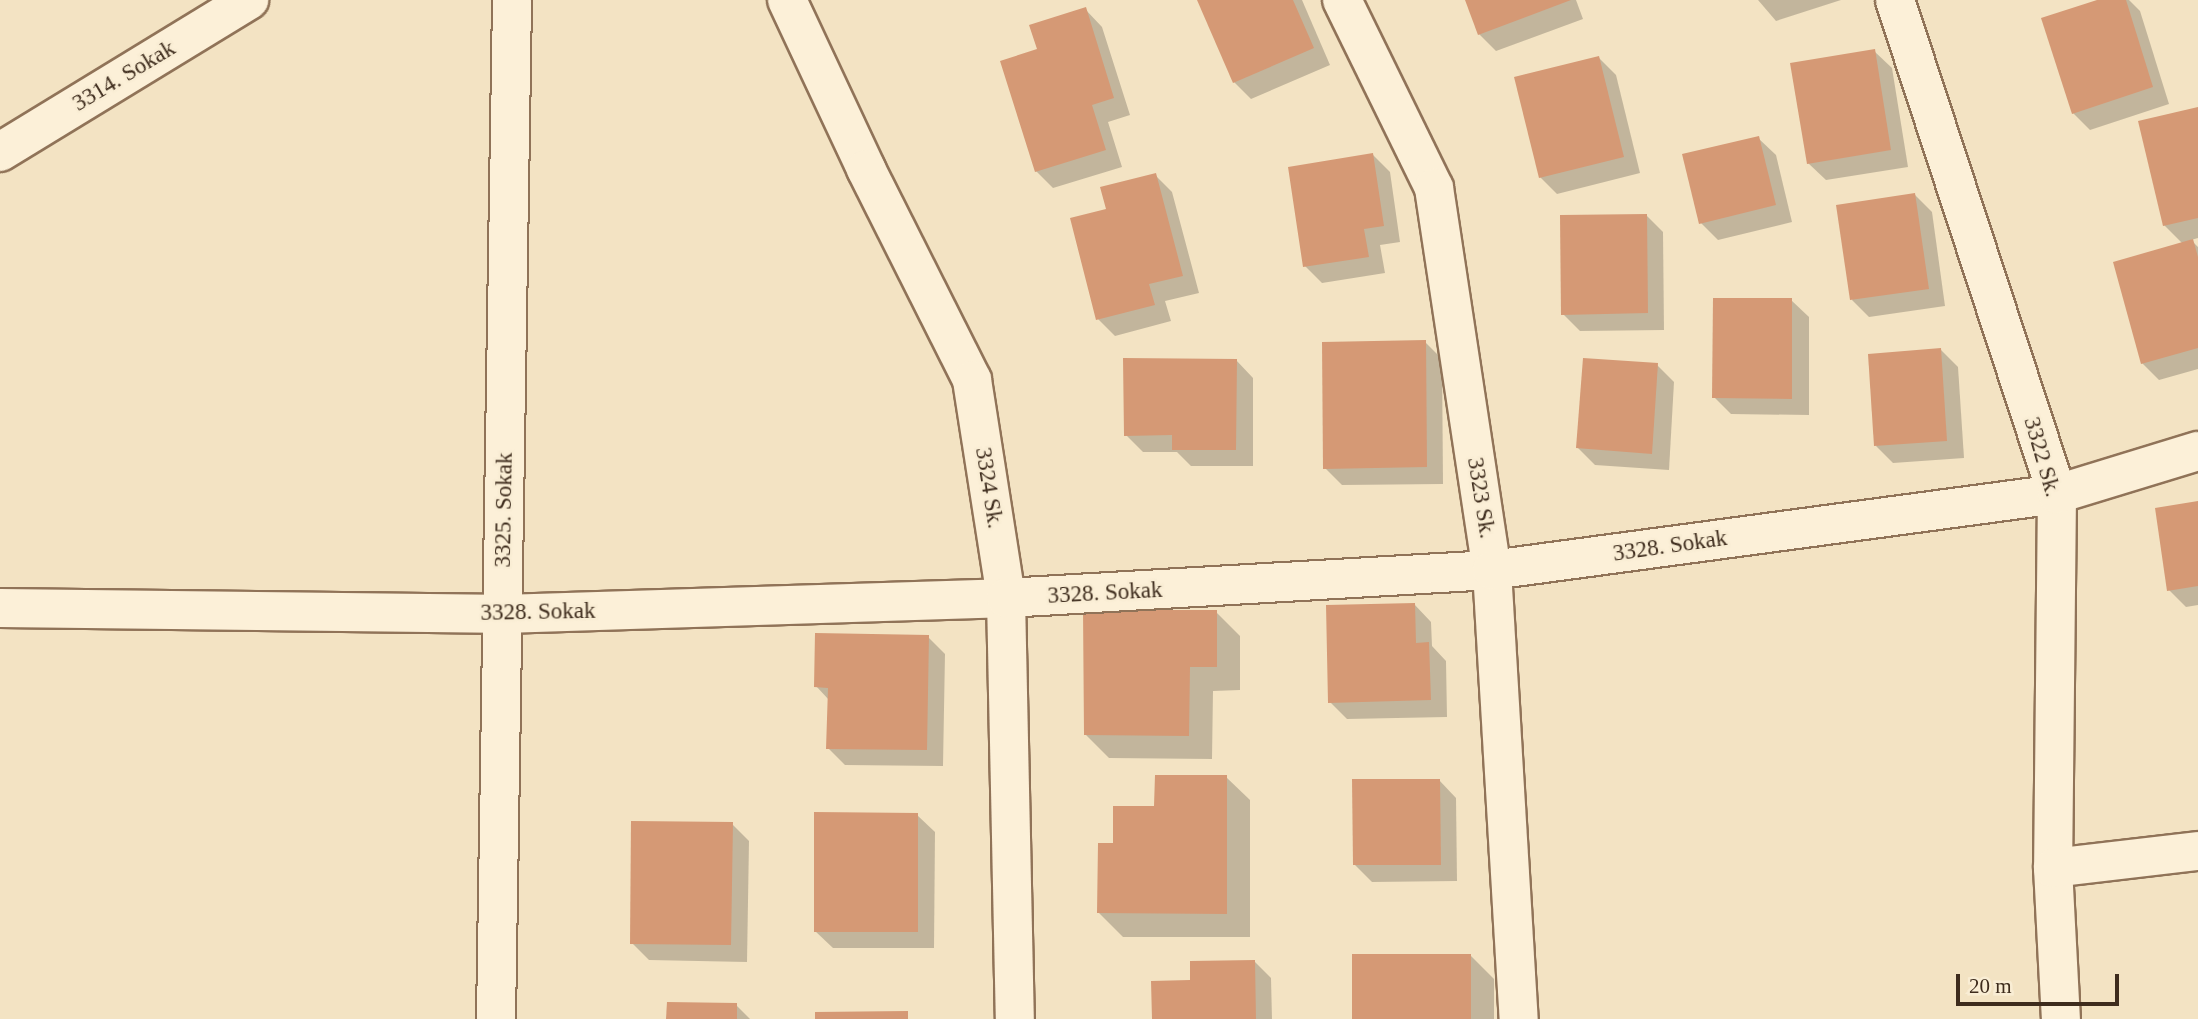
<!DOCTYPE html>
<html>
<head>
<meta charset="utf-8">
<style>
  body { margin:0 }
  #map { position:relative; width:2198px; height:1019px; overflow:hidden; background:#f3e3c3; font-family:"Times New Roman",serif }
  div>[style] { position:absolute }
  .shadow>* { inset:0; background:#0003 }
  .building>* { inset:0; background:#d59975 }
  .roads { filter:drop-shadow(2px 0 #907358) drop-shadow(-2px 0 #907358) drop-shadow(0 2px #907358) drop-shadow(0 -2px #907358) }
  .street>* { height:38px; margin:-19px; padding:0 19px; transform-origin:19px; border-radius:19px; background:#fcf0d8 }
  span { translate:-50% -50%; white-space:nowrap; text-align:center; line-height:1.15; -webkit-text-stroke:5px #f9edd4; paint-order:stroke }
  .street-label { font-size:23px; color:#3e2c1d }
  .scale { position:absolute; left:1956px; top:974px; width:163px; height:32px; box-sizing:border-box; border:4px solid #3e2c1d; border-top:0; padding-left:9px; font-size:21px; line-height:24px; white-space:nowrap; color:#3e2c1d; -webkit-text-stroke:5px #f9edd4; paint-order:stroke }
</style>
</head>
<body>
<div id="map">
  <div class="shadow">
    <i style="clip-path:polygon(1199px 0,1302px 0,1330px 65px,1251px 99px,1234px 82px)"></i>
    <i style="clip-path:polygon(1466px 0,1576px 0,1583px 19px,1496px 51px,1479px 34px)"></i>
    <i style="clip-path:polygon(1758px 0,1841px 0,1776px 21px)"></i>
    <i style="clip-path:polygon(2103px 0,2129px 0,2140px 11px,2169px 104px,2090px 130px,2073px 113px)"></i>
    <i style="clip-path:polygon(1085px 9px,1102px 27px,1130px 115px,1108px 122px,1122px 167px,1053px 188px,1036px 171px,1039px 50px)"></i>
    <i style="clip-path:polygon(1874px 51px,1892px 68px,1908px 167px,1826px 180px,1808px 163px)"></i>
    <i style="clip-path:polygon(1599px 58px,1616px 75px,1640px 173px,1557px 194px,1540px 177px)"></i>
    <i style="clip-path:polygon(2198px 109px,2198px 238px,2191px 240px,2198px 247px,2198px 369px,2159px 380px,2142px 363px,2183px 244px,2164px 225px)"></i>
    <i style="clip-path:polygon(1758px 138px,1776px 155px,1792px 222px,1718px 240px,1701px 223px)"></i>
    <i style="clip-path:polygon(1373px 155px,1390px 172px,1400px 242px,1380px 245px,1385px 273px,1322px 283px,1305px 266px)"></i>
    <i style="clip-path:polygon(1155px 175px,1172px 192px,1199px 293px,1165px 301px,1171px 321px,1115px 336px,1098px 319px,1108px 210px)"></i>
    <i style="clip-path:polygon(1915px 195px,1932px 212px,1945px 306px,1869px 317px,1852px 300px)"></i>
    <i style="clip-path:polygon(1646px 215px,1663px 232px,1664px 330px,1580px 331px,1563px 314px)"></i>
    <i style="clip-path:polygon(1791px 300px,1809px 317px,1809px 415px,1731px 414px,1714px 397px)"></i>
    <i style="clip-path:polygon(1425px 342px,1442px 359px,1443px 484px,1342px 485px,1325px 468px)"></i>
    <i style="clip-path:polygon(1941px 350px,1958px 367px,1964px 458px,1893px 463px,1876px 446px)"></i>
    <i style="clip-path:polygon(1236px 360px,1253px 378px,1253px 466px,1191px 466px,1177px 452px,1143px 452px,1126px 435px)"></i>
    <i style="clip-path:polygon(1657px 365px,1674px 382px,1669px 470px,1595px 465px,1578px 448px)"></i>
    <i style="clip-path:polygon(2198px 502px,2198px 605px,2186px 607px,2169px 590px)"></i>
    <i style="clip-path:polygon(1414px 604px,1431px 622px,1432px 646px,1446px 661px,1447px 717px,1347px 719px,1330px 702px)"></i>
    <i style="clip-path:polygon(1216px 612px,1240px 636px,1240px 690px,1213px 691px,1212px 759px,1109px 758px,1085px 734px)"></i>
    <i style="clip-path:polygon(928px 637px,945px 654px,943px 766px,845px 765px,828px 748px,829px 700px,816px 686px)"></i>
    <i style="clip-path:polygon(1226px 777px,1250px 800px,1250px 937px,1123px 937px,1099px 913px,1115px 845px,1156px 808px)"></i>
    <i style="clip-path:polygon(1439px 780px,1456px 798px,1457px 881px,1372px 882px,1355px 865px)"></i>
    <i style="clip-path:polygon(917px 815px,935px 832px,934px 948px,833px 948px,815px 931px)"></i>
    <i style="clip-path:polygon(732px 824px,749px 841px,747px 962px,649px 960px,632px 943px)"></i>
    <i style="clip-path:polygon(1470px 955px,1494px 979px,1494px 1019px,1354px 1019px)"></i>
    <i style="clip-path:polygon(1254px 961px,1271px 978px,1272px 1019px,1154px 1019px,1192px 982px)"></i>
    <i style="clip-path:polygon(736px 1005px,750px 1019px,668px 1019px)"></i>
  </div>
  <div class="building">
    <i style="clip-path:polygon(1197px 0,1293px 0,1314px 48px,1233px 83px)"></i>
    <i style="clip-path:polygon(1465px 0,1571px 0,1478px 35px)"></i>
    <i style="clip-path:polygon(2097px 0,2126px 0,2153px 87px,2072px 114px,2041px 18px)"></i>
    <i style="clip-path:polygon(1086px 7px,1114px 98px,1092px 105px,1106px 150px,1035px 172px,1000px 61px,1037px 49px,1029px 25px)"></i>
    <i style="clip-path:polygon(1875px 49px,1891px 150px,1807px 164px,1790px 63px)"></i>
    <i style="clip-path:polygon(1599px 56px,1624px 157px,1539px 178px,1514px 77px)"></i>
    <i style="clip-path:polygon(2198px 107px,2198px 218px,2163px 226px,2138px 121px)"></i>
    <i style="clip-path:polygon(1759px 136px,1776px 205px,1699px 224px,1682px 154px)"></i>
    <i style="clip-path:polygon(1373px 153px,1384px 226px,1364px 229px,1369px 257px,1303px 267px,1288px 167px)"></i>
    <i style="clip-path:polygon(1156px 173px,1183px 276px,1149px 284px,1155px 305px,1096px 320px,1070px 218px,1106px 209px,1100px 187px)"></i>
    <i style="clip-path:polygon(1915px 193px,1929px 289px,1850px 300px,1836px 205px)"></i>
    <i style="clip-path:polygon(1647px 214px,1648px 313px,1561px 315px,1560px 215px)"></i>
    <i style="clip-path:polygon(2193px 239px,2198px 257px,2198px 348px,2141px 364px,2113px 262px)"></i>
    <i style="clip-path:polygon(1713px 298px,1792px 298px,1792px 399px,1712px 398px)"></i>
    <i style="clip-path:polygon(1426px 340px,1427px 467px,1323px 469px,1322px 342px)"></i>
    <i style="clip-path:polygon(1941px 348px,1947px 441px,1874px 446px,1868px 354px)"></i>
    <i style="clip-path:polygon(1123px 358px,1237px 359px,1236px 450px,1172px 450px,1172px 435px,1124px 436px)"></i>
    <i style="clip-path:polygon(1583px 358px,1658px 363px,1652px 454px,1576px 448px)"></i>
    <i style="clip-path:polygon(2198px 501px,2198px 586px,2167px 591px,2155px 508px)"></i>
    <i style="clip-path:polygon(1415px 603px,1416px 643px,1429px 642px,1431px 700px,1328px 703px,1326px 605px)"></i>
    <i style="clip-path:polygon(1083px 610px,1217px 610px,1217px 667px,1190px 667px,1189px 736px,1084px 735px)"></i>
    <i style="clip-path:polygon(815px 633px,929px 635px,927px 750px,826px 749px,828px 688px,814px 687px)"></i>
    <i style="clip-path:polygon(1155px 775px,1227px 775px,1227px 914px,1097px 913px,1098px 843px,1113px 843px,1113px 806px,1154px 806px)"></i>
    <i style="clip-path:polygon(1352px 779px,1440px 779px,1441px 865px,1353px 865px)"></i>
    <i style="clip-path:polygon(814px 812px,918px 813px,918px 932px,814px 932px)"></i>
    <i style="clip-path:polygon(631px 821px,733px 822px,731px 945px,630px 944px)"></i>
    <i style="clip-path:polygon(1352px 954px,1471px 954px,1471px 1019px,1352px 1019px)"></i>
    <i style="clip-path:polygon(1255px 960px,1256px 1019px,1152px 1019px,1151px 981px,1190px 980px,1190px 961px)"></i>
    <i style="clip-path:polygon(667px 1002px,737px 1003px,737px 1019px,666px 1019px)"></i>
    <i style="clip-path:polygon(908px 1011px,908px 1019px,815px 1019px,815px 1012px)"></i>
  </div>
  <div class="roads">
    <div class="street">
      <i style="left:787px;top:0;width:187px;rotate:64.9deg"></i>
      <i style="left:866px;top:169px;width:236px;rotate:63.3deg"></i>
      <i style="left:972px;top:380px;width:221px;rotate:81.1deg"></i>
      <i style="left:1006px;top:598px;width:421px;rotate:88.8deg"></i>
      <i style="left:1342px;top:0;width:209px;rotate:63.9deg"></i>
      <i style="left:1434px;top:188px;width:386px;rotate:81.4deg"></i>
      <i style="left:1492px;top:570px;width:450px;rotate:86.6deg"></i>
      <i style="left:1895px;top:0;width:520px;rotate:71.84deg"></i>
      <i style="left:2057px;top:494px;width:374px;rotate:90.6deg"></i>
      <i style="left:2053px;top:868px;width:151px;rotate:87deg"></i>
      <i style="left:0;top:152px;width:292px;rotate:-31.4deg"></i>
      <i style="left:0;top:608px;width:503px;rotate:0.68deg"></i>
      <i style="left:503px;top:614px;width:503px;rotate:-1.82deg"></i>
      <i style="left:1006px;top:598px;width:487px;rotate:-3.3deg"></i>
      <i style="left:1492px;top:570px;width:570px;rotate:-7.66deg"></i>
      <i style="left:2057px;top:494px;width:147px;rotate:-17deg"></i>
      <i style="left:2053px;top:868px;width:146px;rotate:-6.7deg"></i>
      <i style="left:496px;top:1019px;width:1019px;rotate:-89.1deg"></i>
    </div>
  </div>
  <div class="street-label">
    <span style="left:124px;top:76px;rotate:-31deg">3314. Sokak</span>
    <span style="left:2042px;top:457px;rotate:74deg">3322 Sk.</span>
    <span style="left:989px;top:488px;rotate:81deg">3324 Sk.</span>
    <span style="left:1481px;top:498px;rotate:81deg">3323 Sk.</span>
    <span style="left:504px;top:510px;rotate:-89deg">3325. Sokak</span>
    <span style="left:1670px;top:546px;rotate:-8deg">3328. Sokak</span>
    <span style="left:1105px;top:593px;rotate:-3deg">3328. Sokak</span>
    <span style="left:538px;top:612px;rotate:-1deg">3328. Sokak</span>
  </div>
  <div class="scale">20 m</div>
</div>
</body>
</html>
